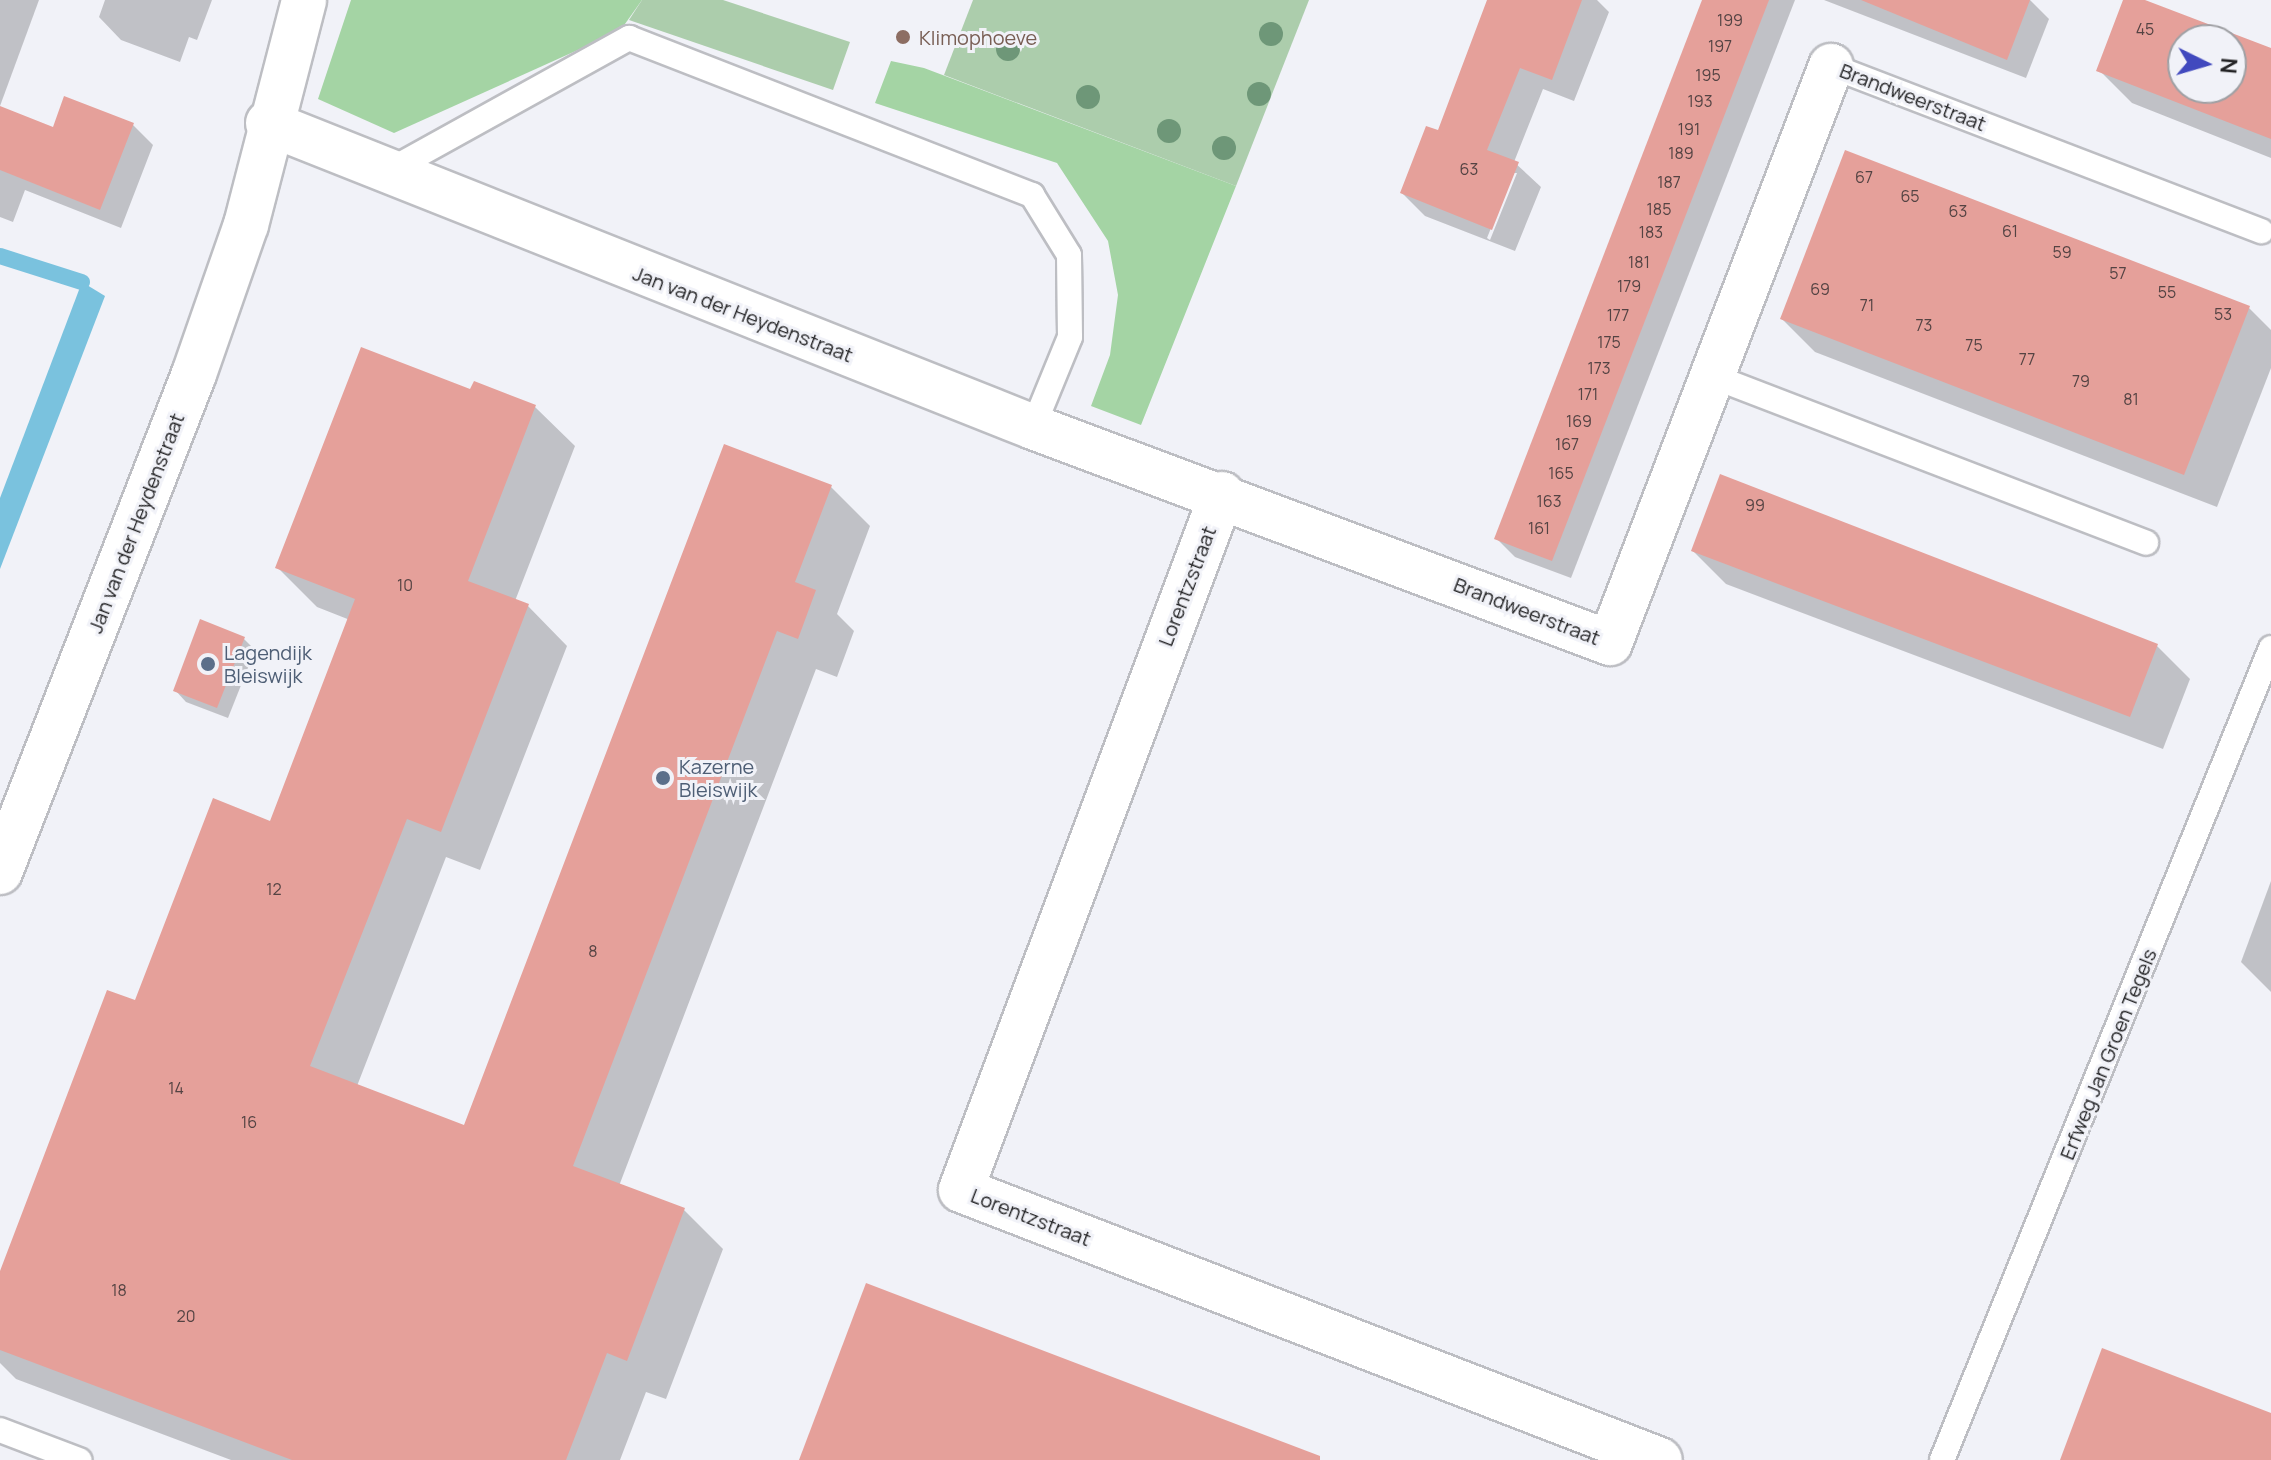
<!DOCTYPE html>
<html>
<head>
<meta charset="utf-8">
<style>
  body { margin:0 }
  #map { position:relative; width:2271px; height:1460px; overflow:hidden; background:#f1f2f8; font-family:Manrope,sans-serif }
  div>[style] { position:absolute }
  .green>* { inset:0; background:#accdac }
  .forest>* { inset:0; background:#a4d4a4 }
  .water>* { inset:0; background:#7ac2de }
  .shadow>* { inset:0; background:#0003 }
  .stream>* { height:16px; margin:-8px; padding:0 8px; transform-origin:8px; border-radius:8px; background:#7ac2de }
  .building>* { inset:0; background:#e5a09a }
  .roads { filter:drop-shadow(2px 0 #bdbec3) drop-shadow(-2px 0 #bdbec3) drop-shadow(0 2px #bdbec3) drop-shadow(0 -2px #bdbec3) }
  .service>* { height:24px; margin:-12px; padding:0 12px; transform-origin:12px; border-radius:12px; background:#fff }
  .minor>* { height:44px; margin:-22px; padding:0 22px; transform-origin:22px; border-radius:22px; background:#fff }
  .tertiary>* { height:44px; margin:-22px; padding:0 22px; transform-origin:22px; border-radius:22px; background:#fff }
  .trees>* { width:24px; height:24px; margin:-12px; border-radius:50%; background:#6e9778 }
  .dots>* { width:22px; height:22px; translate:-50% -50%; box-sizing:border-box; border:4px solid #f1f2f8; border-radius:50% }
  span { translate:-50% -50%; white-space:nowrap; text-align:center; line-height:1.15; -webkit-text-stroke:6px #f1f2f8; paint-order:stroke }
  .number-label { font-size:16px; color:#544343 }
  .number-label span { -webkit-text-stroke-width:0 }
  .education-label { font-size:20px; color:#785e54 }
  .left { translate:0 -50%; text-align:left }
  .street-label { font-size:20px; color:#242426 }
  .service-label { font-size:20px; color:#4e5e75 }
  .north { position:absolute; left:2167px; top:24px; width:80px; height:80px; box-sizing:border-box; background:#f1f2f8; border:2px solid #9fa0a4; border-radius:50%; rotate:95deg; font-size:22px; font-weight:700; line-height:32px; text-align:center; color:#242426 }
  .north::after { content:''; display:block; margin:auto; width:28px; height:36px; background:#4149be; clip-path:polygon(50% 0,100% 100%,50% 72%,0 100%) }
</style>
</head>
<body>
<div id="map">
  <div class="green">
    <i style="clip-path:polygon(642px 0,723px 0,850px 42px,833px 90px,629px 20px)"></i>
    <i style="clip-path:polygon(973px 0,1309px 0,1236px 186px,944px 75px)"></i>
  </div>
  <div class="forest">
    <i style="clip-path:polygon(351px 0,642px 0,620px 31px,394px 133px,318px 99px)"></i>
    <i style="clip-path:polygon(891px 61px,924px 68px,1236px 186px,1141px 425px,1091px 406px,1110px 355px,1118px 295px,1108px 241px,1057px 163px,875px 103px)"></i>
  </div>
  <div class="water">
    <i style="clip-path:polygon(82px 282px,105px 296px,0 569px,0 498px)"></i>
  </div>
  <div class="shadow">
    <i style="clip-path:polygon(0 0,39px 0,0 106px)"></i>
    <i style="clip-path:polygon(105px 0,212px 0,197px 40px,189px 37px,180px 62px,121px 40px,99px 17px)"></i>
    <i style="clip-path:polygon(evenodd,1489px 0,1597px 0,1609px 12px,1574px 101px,1543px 89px,1514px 162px,1541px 187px,1515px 251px,1425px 216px,1402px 193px,1439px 133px,1489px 0,1513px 173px,1517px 173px,1490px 240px,1487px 238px,1513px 173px)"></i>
    <i style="clip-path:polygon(1705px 0,1795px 0,1571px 578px,1515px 557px,1496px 538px)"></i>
    <i style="clip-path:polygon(1824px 0,2030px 0,2049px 19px,2026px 78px)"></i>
    <i style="clip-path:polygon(evenodd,2126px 0,2139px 0,2271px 51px,2271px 158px,2132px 103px,2099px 70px,2126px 0,2183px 40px,2231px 40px,2231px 88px,2183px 88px,2183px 40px)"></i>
    <i style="clip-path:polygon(0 108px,54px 129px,133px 125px,153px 145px,121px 228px,25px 190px,13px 222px,0 217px)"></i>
    <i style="clip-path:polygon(2249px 308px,2271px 330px,2271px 368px,2217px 507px,1815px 352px,1782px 319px)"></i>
    <i style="clip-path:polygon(472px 392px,535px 407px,575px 446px,515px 601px,528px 606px,567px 646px,480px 870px,446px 857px,357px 1086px,465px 1127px,831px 487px,870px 526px,837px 614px,854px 631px,837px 677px,816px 669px,619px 1186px,684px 1210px,723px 1249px,666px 1399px,646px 1392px,620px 1460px,231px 1460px,16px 1379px,0 1363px,0 1277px,136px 1003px,271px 823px,350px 620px,317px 607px,278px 568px)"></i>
    <i style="clip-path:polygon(1722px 477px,2157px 646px,2190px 679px,2163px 749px,1726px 584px,1693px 551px)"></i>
    <i style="clip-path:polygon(244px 639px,255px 650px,228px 718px,186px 702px,175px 690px)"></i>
    <i style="clip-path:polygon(2271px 881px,2271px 992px,2241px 962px)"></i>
  </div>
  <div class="stream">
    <i style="left:0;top:256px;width:86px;rotate:17.6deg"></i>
  </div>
  <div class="building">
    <i style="clip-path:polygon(1487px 0,1582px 0,1552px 80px,1520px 68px,1487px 150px,1519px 162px,1492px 230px,1400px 193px,1426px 126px,1438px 130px)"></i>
    <i style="clip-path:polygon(1702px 0,1769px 0,1552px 561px,1494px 539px)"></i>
    <i style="clip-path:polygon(1861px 0,2030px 0,2007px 60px)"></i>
    <i style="clip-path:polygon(evenodd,2123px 0,2145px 0,2271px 48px,2271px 139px,2096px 71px,2123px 0,2183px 40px,2231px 40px,2231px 88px,2183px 88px,2183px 40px)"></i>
    <i style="clip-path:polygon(64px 96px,134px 123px,100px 210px,0 170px,0 106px,53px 127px)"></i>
    <i style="clip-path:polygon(1845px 150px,2250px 306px,2184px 475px,1780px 319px)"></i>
    <i style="clip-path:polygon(361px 347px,470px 389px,474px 381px,536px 405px,468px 581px,529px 604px,441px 832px,407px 819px,310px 1066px,464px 1125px,724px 444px,832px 485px,795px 582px,816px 590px,798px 639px,777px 631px,573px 1166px,685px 1208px,627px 1361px,607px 1353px,566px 1460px,292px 1460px,0 1350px,0 1271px,107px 990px,135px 1000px,213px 798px,270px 821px,355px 599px,275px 568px)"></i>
    <i style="clip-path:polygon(1720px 474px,2158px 644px,2130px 717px,1691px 551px)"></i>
    <i style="clip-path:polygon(200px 619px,245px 637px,217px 708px,173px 691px)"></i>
    <i style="clip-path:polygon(866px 1283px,1320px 1456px,1320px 1460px,799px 1460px)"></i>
    <i style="clip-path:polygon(2102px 1348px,2271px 1413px,2271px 1460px,2060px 1460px)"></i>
  </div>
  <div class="roads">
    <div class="service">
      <i style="left:1831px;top:66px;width:461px;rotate:21deg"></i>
      <i style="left:387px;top:172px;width:277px;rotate:-29deg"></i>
      <i style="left:629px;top:38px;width:433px;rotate:21.3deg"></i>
      <i style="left:1032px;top:195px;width:70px;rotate:58.3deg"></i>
      <i style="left:1069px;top:255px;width:82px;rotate:89.3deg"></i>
      <i style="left:1070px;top:337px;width:97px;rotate:112.3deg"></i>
      <i style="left:1712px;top:376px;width:465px;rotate:21deg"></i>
      <i style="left:0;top:1430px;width:85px;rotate:20.8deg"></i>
      <i style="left:1942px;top:1460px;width:876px;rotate:-67.94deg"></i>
    </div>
    <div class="minor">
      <i style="left:268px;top:123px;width:823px;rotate:21.67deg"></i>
      <i style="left:1033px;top:427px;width:616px;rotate:20.52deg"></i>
      <i style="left:1610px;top:643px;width:618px;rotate:-69.04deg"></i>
      <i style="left:1222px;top:494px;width:743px;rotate:110.56deg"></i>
      <i style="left:961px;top:1190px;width:749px;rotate:21.12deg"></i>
    </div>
    <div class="tertiary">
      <i style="left:0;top:872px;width:534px;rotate:-68.72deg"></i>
      <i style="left:194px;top:374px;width:158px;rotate:-70.8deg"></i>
      <i style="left:246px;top:225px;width:232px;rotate:-75.5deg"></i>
    </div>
  </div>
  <div class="trees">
    <i style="left:1271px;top:34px"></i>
    <i style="left:1008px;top:49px"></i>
    <i style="left:1259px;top:94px"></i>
    <i style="left:1088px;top:97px"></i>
    <i style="left:1169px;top:131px"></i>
    <i style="left:1224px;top:148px"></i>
  </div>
  <div class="dots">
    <i style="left:903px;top:37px;background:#8d6e63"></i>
    <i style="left:208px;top:664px;background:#5c6f8a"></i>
    <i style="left:663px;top:778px;background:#5c6f8a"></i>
  </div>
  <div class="number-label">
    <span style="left:1730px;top:20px">199</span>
    <span style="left:2145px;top:29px">45</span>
    <span style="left:1720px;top:46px">197</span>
    <span style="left:1708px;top:75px">195</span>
    <span style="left:1700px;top:101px">193</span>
    <span style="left:1689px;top:129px">191</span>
    <span style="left:1681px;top:153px">189</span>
    <span style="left:1469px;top:169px">63</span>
    <span style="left:1864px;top:177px">67</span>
    <span style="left:1669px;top:182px">187</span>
    <span style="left:1910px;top:196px">65</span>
    <span style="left:1659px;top:209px">185</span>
    <span style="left:1958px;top:211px">63</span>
    <span style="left:2010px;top:231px">61</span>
    <span style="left:1651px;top:232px">183</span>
    <span style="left:2062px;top:252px">59</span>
    <span style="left:1639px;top:262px">181</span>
    <span style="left:2118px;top:273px">57</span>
    <span style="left:1629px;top:286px">179</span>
    <span style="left:1820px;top:289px">69</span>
    <span style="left:2167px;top:292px">55</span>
    <span style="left:1867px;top:305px">71</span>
    <span style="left:2223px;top:314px">53</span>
    <span style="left:1618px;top:315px">177</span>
    <span style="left:1924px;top:325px">73</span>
    <span style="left:1609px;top:342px">175</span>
    <span style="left:1974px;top:345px">75</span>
    <span style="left:2027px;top:359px">77</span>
    <span style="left:1599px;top:368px">173</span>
    <span style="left:2081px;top:381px">79</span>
    <span style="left:1588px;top:394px">171</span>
    <span style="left:2131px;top:399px">81</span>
    <span style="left:1579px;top:421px">169</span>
    <span style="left:1567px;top:444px">167</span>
    <span style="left:1561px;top:473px">165</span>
    <span style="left:1549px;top:501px">163</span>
    <span style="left:1755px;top:505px">99</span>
    <span style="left:1539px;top:528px">161</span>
    <span style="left:405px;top:585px">10</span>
    <span style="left:274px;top:889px">12</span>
    <span style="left:593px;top:951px">8</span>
    <span style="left:176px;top:1088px">14</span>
    <span style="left:249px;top:1122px">16</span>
    <span style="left:119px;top:1290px">18</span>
    <span style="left:186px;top:1316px">20</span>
  </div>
  <div class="education-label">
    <span class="left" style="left:919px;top:37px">Klimophoeve</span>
  </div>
  <div class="street-label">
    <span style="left:1913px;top:97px;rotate:21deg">Brandweerstraat</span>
    <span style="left:743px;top:314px;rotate:21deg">Jan van der Heydenstraat</span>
    <span style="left:136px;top:523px;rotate:-69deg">Jan van der Heydenstraat</span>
    <span style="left:1187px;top:586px;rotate:-69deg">Lorentzstraat</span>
    <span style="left:1527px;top:611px;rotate:21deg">Brandweerstraat</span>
    <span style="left:2108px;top:1054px;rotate:-68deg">Erfweg Jan Groen Tegels</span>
    <span style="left:1031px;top:1217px;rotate:21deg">Lorentzstraat</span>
  </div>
  <div class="service-label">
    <span class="left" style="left:224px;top:664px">Lagendijk<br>Bleiswijk</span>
    <span class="left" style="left:679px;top:778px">Kazerne<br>Bleiswijk</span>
  </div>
  <div class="north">N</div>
</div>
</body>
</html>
